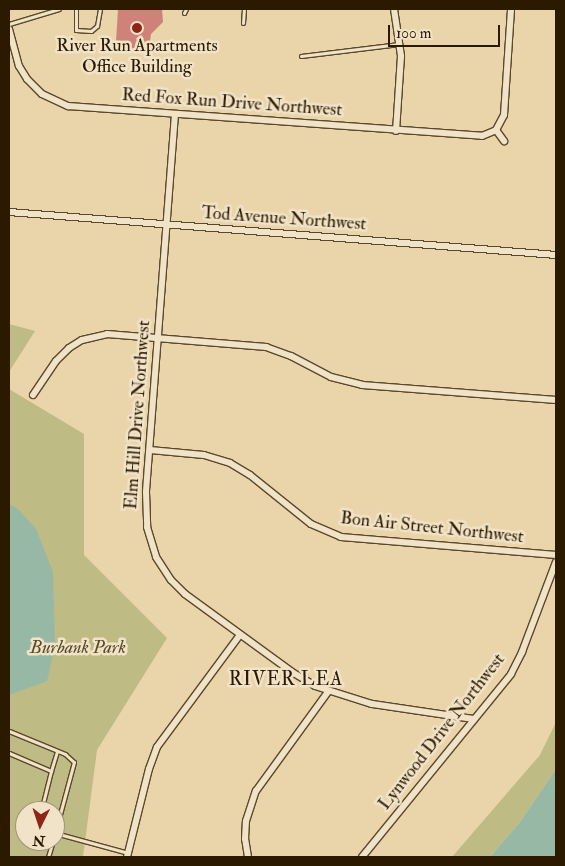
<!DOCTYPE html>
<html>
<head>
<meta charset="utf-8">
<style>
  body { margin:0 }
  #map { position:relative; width:565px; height:866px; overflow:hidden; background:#ead4aa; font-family:"IM FELL Double Pica",serif }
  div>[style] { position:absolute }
  .green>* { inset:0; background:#bebb84 }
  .water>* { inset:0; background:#98b8a6 }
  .building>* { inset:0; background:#cf8277 }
  .roads { filter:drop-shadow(1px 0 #5b482a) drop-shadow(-1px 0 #5b482a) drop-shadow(0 1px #5b482a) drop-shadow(0 -1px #5b482a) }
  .service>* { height:3px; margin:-1.5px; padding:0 1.5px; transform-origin:1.5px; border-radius:1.5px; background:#f1e3c8 }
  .minor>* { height:6px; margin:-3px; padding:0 3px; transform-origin:3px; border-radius:3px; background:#f1e3c8 }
  .dots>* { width:14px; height:14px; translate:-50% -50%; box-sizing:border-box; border:2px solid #f1e3c8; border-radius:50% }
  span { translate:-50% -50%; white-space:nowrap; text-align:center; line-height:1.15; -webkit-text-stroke:5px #f1e3c8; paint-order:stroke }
  .poi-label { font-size:18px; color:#2b1a00 }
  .street-label { font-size:18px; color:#2b1a00 }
  .park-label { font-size:18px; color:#574a28; font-style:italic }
  .neighbourhood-label { font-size:19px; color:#2b1a00; letter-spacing:1px }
  .frame { position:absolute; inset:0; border:10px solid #2b1a00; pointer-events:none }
  .north { position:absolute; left:15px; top:801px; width:50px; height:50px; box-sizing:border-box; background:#f1e3c8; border:1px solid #a29378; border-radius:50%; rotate:184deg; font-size:14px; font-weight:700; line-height:20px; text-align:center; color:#2b1a00 }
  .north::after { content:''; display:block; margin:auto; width:18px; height:22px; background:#8f2418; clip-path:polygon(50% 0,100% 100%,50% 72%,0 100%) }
  .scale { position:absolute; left:388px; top:25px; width:112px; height:22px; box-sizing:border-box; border:2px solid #2b1a00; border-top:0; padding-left:6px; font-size:15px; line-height:18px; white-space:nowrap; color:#2b1a00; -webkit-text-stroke:4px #f1e3c8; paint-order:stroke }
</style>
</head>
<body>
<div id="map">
  <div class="green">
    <i style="clip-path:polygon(9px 324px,35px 331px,9px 372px)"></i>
    <i style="clip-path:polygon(evenodd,9px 389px,84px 434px,84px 555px,167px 638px,97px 750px,83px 857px,9px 857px,9px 389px,25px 811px,55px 811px,55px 841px,25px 841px,25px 811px)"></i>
    <i style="clip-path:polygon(556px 722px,556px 769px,520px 822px,490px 857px,452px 857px,540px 755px)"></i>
  </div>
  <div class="water">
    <i style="clip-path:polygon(9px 504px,18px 509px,36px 529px,53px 572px,55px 645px,47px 681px,9px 695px)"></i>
    <i style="clip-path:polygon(556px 769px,556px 857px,490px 857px,520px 822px)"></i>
  </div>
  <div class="building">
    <i style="clip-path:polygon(118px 9px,162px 9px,163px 22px,151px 34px,149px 48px,119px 49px,116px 42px)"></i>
  </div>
  <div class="roads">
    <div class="service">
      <i style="left:76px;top:9px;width:21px;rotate:90deg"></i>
      <i style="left:76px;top:30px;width:15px;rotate:4deg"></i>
      <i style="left:91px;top:31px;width:8px;rotate:-40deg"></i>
      <i style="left:97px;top:26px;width:17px;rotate:-80deg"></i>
      <i style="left:184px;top:13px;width:4px;rotate:-63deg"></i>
      <i style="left:243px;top:23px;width:14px;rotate:-86deg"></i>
      <i style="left:9px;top:24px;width:52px;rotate:-16.7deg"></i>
      <i style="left:301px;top:56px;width:99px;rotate:-7deg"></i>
      <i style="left:9px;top:731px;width:61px;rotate:22.3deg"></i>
      <i style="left:65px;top:754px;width:12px;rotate:42deg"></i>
      <i style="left:74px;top:762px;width:73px;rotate:105deg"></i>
      <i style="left:9px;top:753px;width:46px;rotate:23.2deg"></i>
      <i style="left:51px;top:771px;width:41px;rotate:104deg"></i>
      <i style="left:51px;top:771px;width:21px;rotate:-73deg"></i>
      <i style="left:55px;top:833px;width:76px;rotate:15.3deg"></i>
      <i style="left:48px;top:857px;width:17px;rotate:-73deg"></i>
    </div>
    <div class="minor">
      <i style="left:394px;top:9px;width:48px;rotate:81.5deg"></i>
      <i style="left:401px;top:56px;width:75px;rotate:93.8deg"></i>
      <i style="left:9px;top:29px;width:38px;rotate:75deg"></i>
      <i style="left:19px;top:66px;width:15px;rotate:58deg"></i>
      <i style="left:27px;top:79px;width:21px;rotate:45deg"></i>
      <i style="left:42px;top:94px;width:29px;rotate:25deg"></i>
      <i style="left:68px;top:106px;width:415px;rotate:4.1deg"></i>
      <i style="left:482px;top:136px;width:15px;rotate:-23deg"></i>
      <i style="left:496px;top:130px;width:17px;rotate:-62deg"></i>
      <i style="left:504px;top:115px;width:106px;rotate:-86.2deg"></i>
      <i style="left:175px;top:114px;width:379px;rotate:94.4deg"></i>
      <i style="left:146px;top:492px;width:35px;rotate:88deg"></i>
      <i style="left:147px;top:527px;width:31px;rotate:73deg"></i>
      <i style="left:156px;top:557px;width:27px;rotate:57deg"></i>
      <i style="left:171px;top:580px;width:20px;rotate:45deg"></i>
      <i style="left:185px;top:594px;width:132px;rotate:36.1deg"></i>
      <i style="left:292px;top:672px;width:27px;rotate:31deg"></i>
      <i style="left:315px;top:686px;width:60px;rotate:17.5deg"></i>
      <i style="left:372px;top:704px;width:103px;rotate:8.4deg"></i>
      <i style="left:496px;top:130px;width:14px;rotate:54deg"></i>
      <i style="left:9px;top:212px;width:549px;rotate:4.49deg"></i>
      <i style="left:33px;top:395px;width:41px;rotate:-55.9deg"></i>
      <i style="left:56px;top:361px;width:18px;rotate:-45deg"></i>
      <i style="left:69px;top:348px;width:15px;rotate:-32deg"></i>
      <i style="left:82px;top:340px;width:26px;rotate:-13deg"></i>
      <i style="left:107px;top:334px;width:160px;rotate:4.7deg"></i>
      <i style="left:266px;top:347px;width:27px;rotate:20deg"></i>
      <i style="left:291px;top:356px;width:45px;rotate:27.7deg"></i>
      <i style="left:331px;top:377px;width:32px;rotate:14deg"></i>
      <i style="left:362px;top:385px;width:195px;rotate:4.4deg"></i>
      <i style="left:150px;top:450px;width:54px;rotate:5.3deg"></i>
      <i style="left:204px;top:455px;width:27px;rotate:17deg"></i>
      <i style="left:230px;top:463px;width:23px;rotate:31deg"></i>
      <i style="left:250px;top:475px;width:78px;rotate:38.8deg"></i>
      <i style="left:311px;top:524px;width:33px;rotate:23deg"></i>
      <i style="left:341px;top:537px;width:216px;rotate:4.8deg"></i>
      <i style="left:127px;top:857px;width:91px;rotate:-76deg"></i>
      <i style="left:149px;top:769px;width:23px;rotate:-70deg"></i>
      <i style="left:157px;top:747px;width:139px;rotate:-53.5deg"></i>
      <i style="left:248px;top:857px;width:18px;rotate:-99deg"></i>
      <i style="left:245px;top:839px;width:18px;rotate:-87deg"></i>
      <i style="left:246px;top:821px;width:32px;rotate:-72deg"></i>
      <i style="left:256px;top:791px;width:122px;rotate:-54deg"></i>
      <i style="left:362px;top:857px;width:236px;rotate:-50.8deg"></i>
      <i style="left:511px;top:674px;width:25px;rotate:-63deg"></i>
      <i style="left:522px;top:652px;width:96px;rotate:-69.3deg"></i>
    </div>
  </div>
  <div class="dots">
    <i style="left:137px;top:28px;background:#8f2418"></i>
  </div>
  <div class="poi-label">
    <span style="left:137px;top:57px">River Run Apartments<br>Office Building</span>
  </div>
  <div class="street-label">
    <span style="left:232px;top:103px;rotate:4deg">Red Fox Run Drive Northwest</span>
    <span style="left:284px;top:219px;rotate:4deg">Tod Avenue Northwest</span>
    <span style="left:138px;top:415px;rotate:-86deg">Elm Hill Drive Northwest</span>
    <span style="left:432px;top:528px;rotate:6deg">Bon Air Street Northwest</span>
    <span style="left:442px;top:732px;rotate:-52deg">Lynwood Drive Northwest</span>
  </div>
  <div class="park-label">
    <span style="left:78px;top:648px">Burbank Park</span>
  </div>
  <div class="neighbourhood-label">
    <span style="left:286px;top:680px">RIVER LEA</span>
  </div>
  <div class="frame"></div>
  <div class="north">N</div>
  <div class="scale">100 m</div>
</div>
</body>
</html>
